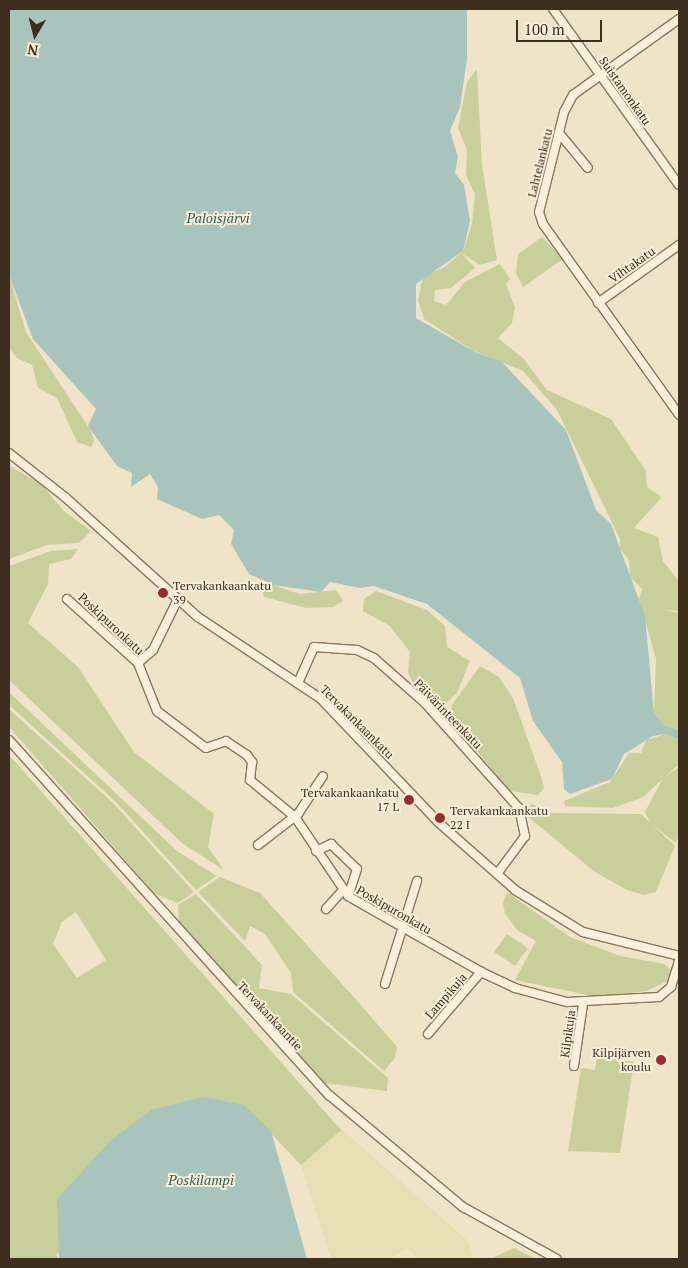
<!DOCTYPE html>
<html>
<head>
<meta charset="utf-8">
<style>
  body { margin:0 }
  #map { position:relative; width:688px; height:1268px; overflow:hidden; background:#f0e4c8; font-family:"PT Serif",serif }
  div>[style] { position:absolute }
  .farmland>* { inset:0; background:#e6deb5 }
  .green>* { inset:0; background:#c9cf9b }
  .water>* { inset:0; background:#a9c4bc }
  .roads { filter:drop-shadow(1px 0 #8d765c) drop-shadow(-1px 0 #8d765c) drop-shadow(0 1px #8d765c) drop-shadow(0 -1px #8d765c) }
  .minor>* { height:8px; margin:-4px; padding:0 4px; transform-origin:4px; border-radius:4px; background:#faf1dc }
  .dots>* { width:14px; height:14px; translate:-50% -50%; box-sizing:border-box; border:2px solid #f7eed8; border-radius:50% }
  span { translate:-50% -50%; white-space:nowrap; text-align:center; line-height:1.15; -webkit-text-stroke:4px #f7eed8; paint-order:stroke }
  .street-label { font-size:12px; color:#3d2e20 }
  .poi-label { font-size:12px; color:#3d2e20 }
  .left { translate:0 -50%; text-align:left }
  .right { translate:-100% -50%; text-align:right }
  .water-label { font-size:14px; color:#2f5d5a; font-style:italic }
  .frame { position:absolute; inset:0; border:10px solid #3d2e20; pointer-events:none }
  .north { position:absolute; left:10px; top:10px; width:50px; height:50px; -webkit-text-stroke:4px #f7eed8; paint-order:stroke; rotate:188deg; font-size:14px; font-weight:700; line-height:20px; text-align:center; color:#3d2e20 }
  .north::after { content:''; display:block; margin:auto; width:18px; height:22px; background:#3d2e20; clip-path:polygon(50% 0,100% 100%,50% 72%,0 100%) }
  .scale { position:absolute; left:516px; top:20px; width:86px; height:22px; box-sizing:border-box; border:2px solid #3d2e20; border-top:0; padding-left:6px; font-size:15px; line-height:18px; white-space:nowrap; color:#3d2e20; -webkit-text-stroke:4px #f7eed8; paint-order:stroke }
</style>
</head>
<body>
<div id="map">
  <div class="farmland">
    <i style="clip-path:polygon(338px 1126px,468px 1241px,474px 1259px,417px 1259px,408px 1248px,390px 1259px,331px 1259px,301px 1165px)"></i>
  </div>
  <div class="green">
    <i style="clip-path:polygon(477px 69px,482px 165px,497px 260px,480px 265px,461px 253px,475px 268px,451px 288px,435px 290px,434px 301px,446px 305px,465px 282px,500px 264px,510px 279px,506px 284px,515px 307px,512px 323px,498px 338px,524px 359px,547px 390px,611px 419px,646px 471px,647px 487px,662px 497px,634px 528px,658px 537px,663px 561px,678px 580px,679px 611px,661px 609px,679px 613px,679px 730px,665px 726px,654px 713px,656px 659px,639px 599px,642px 589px,630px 577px,629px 560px,620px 549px,620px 539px,557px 410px,523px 371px,472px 350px,424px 319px,418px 300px,423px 277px,446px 266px,463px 251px,472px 224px,475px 194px,466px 175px,467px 150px,458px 128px,467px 82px)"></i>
    <i style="clip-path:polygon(542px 237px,563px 259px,523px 287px,516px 273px,518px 254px)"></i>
    <i style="clip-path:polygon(9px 275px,26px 332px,91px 431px,94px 441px,91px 447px,77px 442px,57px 398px,38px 388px,32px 365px,17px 358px,9px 347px)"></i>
    <i style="clip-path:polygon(9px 466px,40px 483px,65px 512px,91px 531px,79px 543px,47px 545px,9px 559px)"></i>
    <i style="clip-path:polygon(78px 549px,71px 559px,49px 564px,48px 584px,28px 623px,78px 667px,134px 752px,214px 814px,208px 847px,224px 870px,183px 844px,9px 680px,9px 566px,51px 551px)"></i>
    <i style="clip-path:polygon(260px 581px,300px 594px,336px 590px,343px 601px,333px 607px,306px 608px,264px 597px)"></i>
    <i style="clip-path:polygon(376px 591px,427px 610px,445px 626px,447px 647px,470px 661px,457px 693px,444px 705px,415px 688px,408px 672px,410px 652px,390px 626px,363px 611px,364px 599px)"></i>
    <i style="clip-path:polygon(480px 666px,499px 677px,513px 698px,542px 779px,544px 788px,538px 795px,510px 791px,450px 719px,452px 705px)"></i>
    <i style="clip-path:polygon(9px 692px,177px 851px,217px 876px,196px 890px,115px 801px,9px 705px)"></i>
    <i style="clip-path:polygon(9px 709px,113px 803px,194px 892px,178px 903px,155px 894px,9px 727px)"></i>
    <i style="clip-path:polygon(666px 734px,679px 740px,679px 764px,643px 797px,613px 808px,565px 806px,564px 801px,610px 782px,629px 753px,641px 753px,646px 740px)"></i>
    <i style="clip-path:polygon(evenodd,9px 755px,341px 1130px,301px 1165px,244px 1105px,56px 1255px,59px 1259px,9px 1259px,9px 755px,76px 912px,106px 960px,77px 978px,53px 944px,62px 922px,76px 912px)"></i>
    <i style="clip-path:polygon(679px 767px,679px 835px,676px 843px,650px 823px,645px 812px,663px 778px)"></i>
    <i style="clip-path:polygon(532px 804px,550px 813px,641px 814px,675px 846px,656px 892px,644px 895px,627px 890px,595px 872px,528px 817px,526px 809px)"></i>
    <i style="clip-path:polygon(220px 877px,260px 893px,360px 1004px,397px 1047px,395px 1058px,384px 1071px,293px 992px,291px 973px,265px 934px,250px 926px,245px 941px,198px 892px)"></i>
    <i style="clip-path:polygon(507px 892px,570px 937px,620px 956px,665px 964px,670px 970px,668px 981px,646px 991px,597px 997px,515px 980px,536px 941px,517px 930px,505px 914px,503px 903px)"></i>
    <i style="clip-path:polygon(196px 894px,262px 965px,259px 988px,291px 994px,388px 1078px,387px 1091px,323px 1083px,274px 1030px,253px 998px,231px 981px,179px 922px,178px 905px)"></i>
    <i style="clip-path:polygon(507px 934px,528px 948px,515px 966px,494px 952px)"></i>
    <i style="clip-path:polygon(597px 1056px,634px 1062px,620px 1153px,568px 1151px,581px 1068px,595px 1070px)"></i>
    <i style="clip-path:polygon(514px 1248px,536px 1259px,490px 1259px)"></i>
  </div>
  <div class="water">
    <i style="clip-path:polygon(9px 9px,467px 9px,467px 59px,460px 107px,450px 131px,458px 157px,455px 173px,464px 185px,470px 221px,463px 251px,416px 284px,416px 318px,477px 353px,501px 361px,566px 430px,596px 510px,611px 524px,645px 616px,654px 713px,665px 726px,679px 730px,679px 740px,666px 734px,653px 736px,624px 754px,612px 779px,570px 794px,564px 789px,562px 762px,533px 721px,520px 678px,427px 604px,374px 586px,360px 588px,330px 582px,321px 592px,273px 585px,249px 574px,231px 544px,234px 530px,219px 515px,202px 519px,157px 499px,158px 487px,150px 474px,131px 487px,132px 473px,117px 466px,88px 426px,96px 409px,33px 339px,9px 275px)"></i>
    <i style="clip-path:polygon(203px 1097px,244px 1105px,271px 1131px,307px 1259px,59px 1259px,57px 1199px,110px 1141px,151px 1110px)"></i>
  </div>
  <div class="roads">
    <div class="minor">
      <i style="left:553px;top:9px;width:216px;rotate:54.4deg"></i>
      <i style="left:679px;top:19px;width:130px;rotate:144.4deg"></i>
      <i style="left:573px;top:95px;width:19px;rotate:118deg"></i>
      <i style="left:564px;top:112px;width:103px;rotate:104deg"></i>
      <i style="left:539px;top:212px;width:13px;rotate:72deg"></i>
      <i style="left:543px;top:224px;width:234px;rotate:54.5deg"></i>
      <i style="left:559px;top:133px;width:45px;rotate:50.4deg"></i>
      <i style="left:598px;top:303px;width:100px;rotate:-35.6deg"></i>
      <i style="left:9px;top:453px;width:71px;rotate:38.2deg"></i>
      <i style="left:65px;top:497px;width:179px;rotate:42.1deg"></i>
      <i style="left:198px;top:617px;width:146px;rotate:33.6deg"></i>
      <i style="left:320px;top:698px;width:171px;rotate:46.4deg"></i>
      <i style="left:438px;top:822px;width:103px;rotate:41.4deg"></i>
      <i style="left:515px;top:890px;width:80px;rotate:31.7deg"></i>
      <i style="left:583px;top:932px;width:99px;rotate:14deg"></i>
      <i style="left:67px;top:599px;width:96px;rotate:42deg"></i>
      <i style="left:138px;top:663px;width:52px;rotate:68.4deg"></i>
      <i style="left:157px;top:711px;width:61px;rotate:37.1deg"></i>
      <i style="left:206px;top:748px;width:21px;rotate:-19deg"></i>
      <i style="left:226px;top:741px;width:25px;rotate:34deg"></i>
      <i style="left:247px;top:755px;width:9px;rotate:54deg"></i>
      <i style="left:252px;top:762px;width:18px;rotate:96deg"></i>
      <i style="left:250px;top:780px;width:58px;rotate:39.4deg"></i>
      <i style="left:295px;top:817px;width:95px;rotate:56.1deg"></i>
      <i style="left:348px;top:896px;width:153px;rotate:29.7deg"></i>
      <i style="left:481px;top:972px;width:38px;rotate:25deg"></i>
      <i style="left:515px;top:988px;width:54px;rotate:15.1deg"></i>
      <i style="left:567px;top:1002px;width:92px;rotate:-3.1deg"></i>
      <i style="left:659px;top:997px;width:16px;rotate:-40deg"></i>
      <i style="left:671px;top:987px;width:28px;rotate:-73deg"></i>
      <i style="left:138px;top:663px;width:20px;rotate:-41deg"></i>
      <i style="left:153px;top:650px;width:57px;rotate:-63.9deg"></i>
      <i style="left:298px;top:683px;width:39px;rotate:-66deg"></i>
      <i style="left:314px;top:647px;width:43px;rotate:4deg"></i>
      <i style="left:357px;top:650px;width:19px;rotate:25deg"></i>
      <i style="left:374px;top:658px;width:68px;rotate:41.4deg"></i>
      <i style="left:425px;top:703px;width:141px;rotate:48.2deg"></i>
      <i style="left:519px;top:808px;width:29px;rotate:78deg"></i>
      <i style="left:525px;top:836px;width:47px;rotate:126.4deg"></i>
      <i style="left:9px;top:740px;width:478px;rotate:48deg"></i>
      <i style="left:329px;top:1095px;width:175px;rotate:39.9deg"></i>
      <i style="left:463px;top:1207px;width:107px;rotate:29deg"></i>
      <i style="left:258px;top:845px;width:51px;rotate:-37.8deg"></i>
      <i style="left:298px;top:814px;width:45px;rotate:-56.7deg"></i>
      <i style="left:316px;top:851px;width:17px;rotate:-25deg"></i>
      <i style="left:331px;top:844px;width:36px;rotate:44deg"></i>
      <i style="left:357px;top:869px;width:28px;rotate:108deg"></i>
      <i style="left:326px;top:909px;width:24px;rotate:-48deg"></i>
      <i style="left:385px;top:984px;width:108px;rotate:-72.7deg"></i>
      <i style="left:428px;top:1034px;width:82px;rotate:-49.5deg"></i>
      <i style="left:574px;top:1066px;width:63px;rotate:-81.7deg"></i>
    </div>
  </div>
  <div class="dots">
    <i style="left:163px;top:593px;background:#9e2a2b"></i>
    <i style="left:409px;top:800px;background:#9e2a2b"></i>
    <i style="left:440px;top:818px;background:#9e2a2b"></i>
    <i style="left:661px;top:1060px;background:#9e2a2b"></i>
  </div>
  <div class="street-label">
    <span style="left:625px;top:91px;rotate:55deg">Suistamonkatu</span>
    <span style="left:540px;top:163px;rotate:-76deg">Lahtelankatu</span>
    <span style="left:632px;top:265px;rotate:-35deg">Vihtakatu</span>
    <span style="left:111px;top:624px;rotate:43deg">Poskipuronkatu</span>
    <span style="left:448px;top:714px;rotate:46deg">Päivärinteenkatu</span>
    <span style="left:357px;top:722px;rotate:45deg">Tervakankaankatu</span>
    <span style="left:394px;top:910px;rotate:30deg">Poskipuronkatu</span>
    <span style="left:446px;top:996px;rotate:-49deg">Lampikuja</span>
    <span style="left:270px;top:1016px;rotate:47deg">Tervakankaantie</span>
    <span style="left:568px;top:1034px;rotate:-82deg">Kilpikuja</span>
  </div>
  <div class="poi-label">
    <span class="left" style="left:173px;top:593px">Tervakankaankatu<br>39</span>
    <span class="right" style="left:399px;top:800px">Tervakankaankatu<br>17 L</span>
    <span class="left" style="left:450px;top:818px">Tervakankaankatu<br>22 I</span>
    <span class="right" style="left:651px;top:1060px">Kilpijärven<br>koulu</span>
  </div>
  <div class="water-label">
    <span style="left:218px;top:218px">Paloisjärvi</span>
    <span style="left:201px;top:1180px">Poskilampi</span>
  </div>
  <div class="frame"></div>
  <div class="north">N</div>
  <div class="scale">100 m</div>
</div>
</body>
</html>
